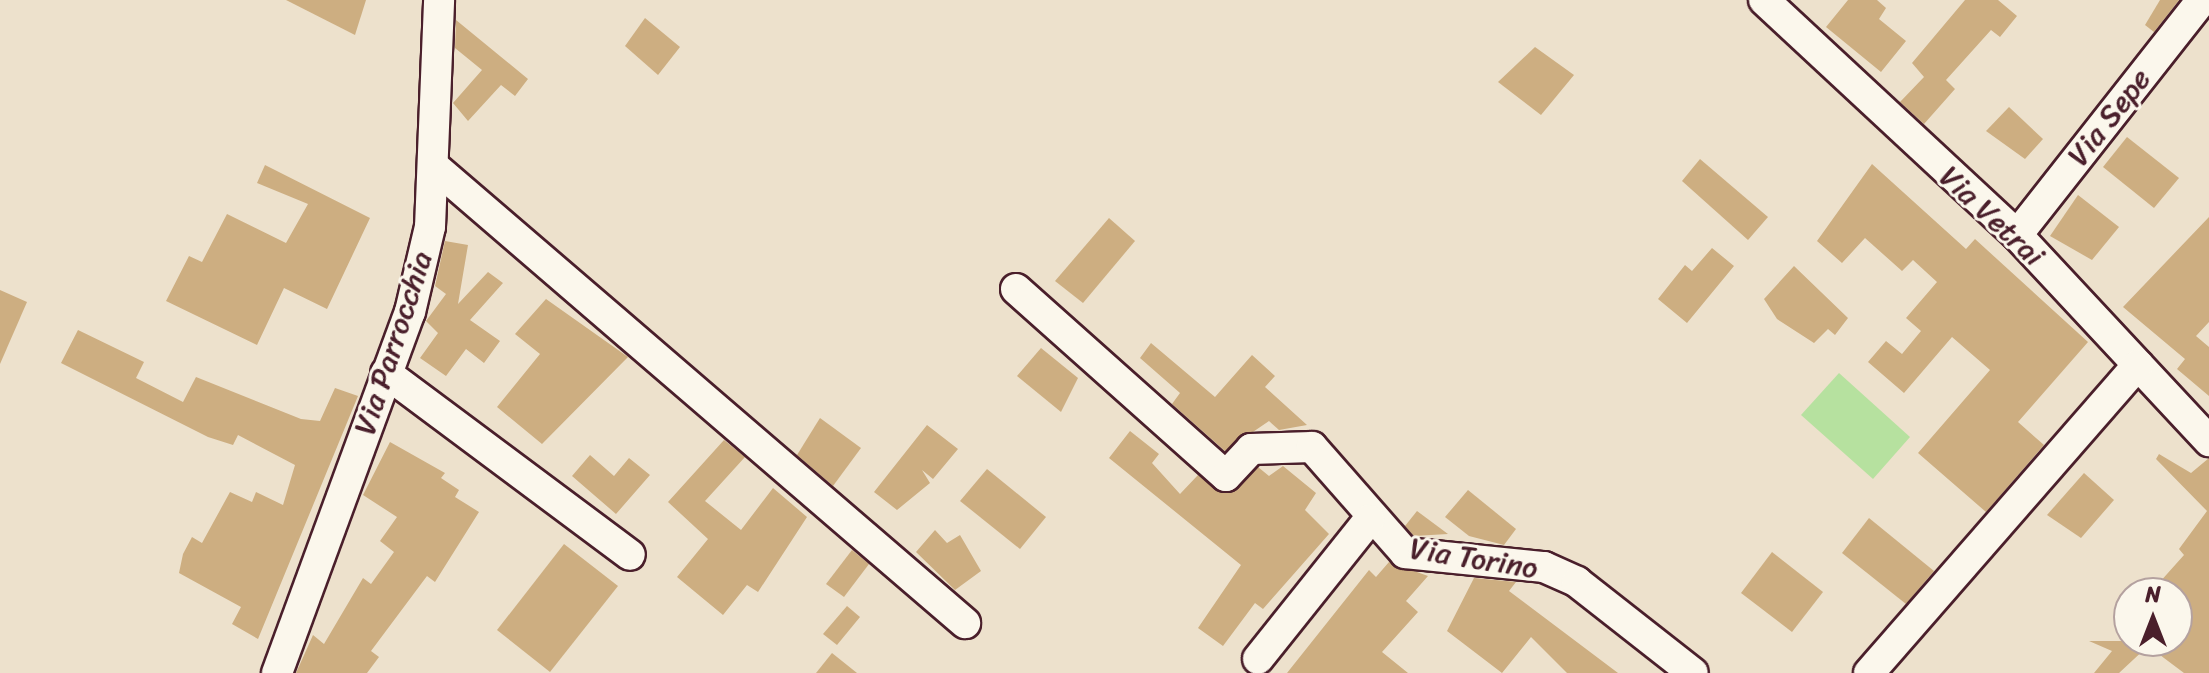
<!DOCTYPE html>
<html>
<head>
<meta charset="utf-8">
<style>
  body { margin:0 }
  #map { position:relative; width:2209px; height:673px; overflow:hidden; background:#ede1cc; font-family:Sriracha,sans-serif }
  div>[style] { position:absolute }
  .green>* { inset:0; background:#b6e19f }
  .building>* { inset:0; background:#cdae81 }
  .roads { filter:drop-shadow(2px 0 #4a1f2b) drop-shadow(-2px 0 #4a1f2b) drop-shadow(0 2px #4a1f2b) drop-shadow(0 -2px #4a1f2b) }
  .minor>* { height:30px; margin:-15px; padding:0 15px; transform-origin:15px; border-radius:15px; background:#fbf7ec }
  span { translate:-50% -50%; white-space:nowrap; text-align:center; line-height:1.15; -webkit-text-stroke:6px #fbf7ec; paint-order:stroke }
  .street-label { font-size:30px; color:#4a1f2b }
  .north { position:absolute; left:2113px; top:577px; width:80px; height:80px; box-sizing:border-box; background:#fbf7ec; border:2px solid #b4a19f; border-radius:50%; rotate:0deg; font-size:22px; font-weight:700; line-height:32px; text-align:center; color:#4a1f2b }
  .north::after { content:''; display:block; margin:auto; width:28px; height:36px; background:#4a1f2b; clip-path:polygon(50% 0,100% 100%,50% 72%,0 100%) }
</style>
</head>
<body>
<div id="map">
  <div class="green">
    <i style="clip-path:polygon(1839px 373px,1910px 437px,1873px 479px,1801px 415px)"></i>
  </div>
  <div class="building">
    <i style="clip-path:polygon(286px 0,366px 0,355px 35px)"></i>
    <i style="clip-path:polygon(1848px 0,1877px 0,1886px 8px,1879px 19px,1906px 41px,1881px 72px,1826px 27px)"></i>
    <i style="clip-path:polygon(1965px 0,1998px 0,2017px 16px,2000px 37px,1991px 30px,1946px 80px,1955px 89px,1924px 124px,1900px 102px,1924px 77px,1912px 63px)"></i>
    <i style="clip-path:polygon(2160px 0,2179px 0,2154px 32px,2145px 25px)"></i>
    <i style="clip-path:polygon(645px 18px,680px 47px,658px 75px,625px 46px)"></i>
    <i style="clip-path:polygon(456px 20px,528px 79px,515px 96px,501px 85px,468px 121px,453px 103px,482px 70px,455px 48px)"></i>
    <i style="clip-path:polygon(1535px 47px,1574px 75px,1541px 115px,1498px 82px)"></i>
    <i style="clip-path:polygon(2009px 107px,2043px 139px,2025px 159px,1986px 131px)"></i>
    <i style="clip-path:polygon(2127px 137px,2179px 178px,2154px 208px,2103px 167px)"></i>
    <i style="clip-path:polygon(1700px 159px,1768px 217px,1748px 240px,1682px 181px)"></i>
    <i style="clip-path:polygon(1872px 164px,1966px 249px,1975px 239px,2088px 342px,2018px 422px,2044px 445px,1986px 512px,1918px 453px,1990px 370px,1952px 337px,1904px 393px,1868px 362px,1886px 341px,1902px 354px,1921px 331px,1906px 318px,1937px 282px,1913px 260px,1902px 271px,1865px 238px,1842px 263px,1817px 241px)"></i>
    <i style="clip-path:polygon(265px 165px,370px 218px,327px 309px,284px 288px,257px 345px,166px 301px,189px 256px,202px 262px,227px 214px,286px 243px,308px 204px,257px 183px)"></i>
    <i style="clip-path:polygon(2078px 195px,2119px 227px,2092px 260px,2050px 236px)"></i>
    <i style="clip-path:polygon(2209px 217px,2209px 322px,2196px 336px,2209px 347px,2209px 396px,2177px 369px,2185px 359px,2123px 307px)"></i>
    <i style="clip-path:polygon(1109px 218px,1135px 241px,1083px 303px,1055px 281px)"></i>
    <i style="clip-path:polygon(445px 241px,468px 245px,458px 304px,488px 272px,503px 283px,470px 320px,500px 341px,484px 363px,466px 349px,446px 376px,420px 358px,438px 333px,426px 321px,446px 294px,435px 286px)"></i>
    <i style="clip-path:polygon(1712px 248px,1734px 266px,1687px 323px,1658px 299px,1685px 265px,1692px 271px)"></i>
    <i style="clip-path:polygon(1794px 266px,1848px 318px,1835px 335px,1828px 329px,1814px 343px,1777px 319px,1764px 299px)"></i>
    <i style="clip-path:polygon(0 290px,27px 302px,0 364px)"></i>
    <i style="clip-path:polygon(546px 299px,628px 357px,542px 444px,497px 407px,540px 354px,515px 334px)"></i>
    <i style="clip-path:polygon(78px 330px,144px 362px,136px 378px,183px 402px,196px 377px,301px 419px,320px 421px,335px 388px,358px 396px,258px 639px,232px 624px,241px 607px,179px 573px,183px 554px,192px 537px,202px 543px,230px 492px,252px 502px,256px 492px,283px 505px,295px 465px,238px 435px,233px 445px,208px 437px,61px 363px)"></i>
    <i style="clip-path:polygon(1151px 343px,1215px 397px,1252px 355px,1275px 376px,1265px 387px,1307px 425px,1279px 430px,1269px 421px,1225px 451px,1172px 404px,1180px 393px,1140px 358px)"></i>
    <i style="clip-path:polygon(1041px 348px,1078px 378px,1061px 412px,1017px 376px)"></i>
    <i style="clip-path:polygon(820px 418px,861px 448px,833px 486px,797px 455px)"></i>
    <i style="clip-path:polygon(927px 425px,958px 449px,933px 479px,922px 470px,930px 483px,897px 510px,874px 492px)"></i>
    <i style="clip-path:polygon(1130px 431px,1159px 454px,1152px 463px,1180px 494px,1198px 475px,1231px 493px,1258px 467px,1269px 476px,1283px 466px,1316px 493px,1305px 510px,1329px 534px,1263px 609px,1255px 603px,1223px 646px,1198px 628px,1241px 565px,1109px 458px)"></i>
    <i style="clip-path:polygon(724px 440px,745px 457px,705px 501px,741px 530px,773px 488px,807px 517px,758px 592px,747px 585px,723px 615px,677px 577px,708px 539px,668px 502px)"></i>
    <i style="clip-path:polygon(390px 442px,445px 473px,441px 478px,459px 490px,455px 497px,479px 512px,435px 582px,427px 576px,371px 651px,379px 657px,367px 673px,296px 673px,313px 635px,324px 644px,363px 578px,371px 584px,394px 552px,380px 541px,397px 517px,363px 495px)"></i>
    <i style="clip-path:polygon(2159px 454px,2191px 473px,2209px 458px,2209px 673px,2184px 673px,2148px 646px,2119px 673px,2094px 673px,2112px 651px,2089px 641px,2177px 641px,2177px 593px,2150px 593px,2184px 555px,2179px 549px,2207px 511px,2156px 459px)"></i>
    <i style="clip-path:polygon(590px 455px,614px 476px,629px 458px,650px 475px,616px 514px,572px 476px)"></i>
    <i style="clip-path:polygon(987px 469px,1046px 517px,1020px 549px,960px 501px)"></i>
    <i style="clip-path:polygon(2084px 473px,2114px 500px,2081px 538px,2047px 515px)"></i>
    <i style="clip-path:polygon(1468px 490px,1516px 529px,1504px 545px,1469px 536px,1445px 517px)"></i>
    <i style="clip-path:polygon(1417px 511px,1448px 534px,1414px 536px,1405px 526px)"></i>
    <i style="clip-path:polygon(1869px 518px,1934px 571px,1906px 604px,1842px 553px)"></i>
    <i style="clip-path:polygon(935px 530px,947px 543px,960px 535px,981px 571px,955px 590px,916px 552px)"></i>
    <i style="clip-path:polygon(564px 544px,618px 586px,550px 672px,497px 630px)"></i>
    <i style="clip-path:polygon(852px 550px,869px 564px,844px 597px,826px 584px)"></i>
    <i style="clip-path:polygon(1772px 552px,1823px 592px,1792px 632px,1741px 593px)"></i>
    <i style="clip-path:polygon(1389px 562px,1428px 576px,1406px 601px,1418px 612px,1382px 652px,1408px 673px,1287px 673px,1369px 570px,1376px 577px)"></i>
    <i style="clip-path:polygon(1474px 578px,1516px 582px,1509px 591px,1618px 673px,1567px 673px,1531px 637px,1502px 673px,1447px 631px)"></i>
    <i style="clip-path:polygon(847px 606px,860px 617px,837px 645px,823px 634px)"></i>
    <i style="clip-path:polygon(832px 653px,857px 673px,816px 673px)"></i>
  </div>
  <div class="roads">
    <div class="minor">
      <i style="left:1764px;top:0;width:345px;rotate:42.9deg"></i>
      <i style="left:2017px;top:235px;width:282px;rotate:47deg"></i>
      <i style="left:436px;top:168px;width:698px;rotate:40.7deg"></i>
      <i style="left:2017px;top:235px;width:299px;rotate:-51.8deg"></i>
      <i style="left:1016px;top:289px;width:281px;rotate:41.7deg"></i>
      <i style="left:1226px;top:476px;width:37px;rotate:-47deg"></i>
      <i style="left:1251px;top:449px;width:61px;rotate:-1.9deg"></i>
      <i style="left:1312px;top:447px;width:141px;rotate:48.7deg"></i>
      <i style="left:1405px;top:553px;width:140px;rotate:5.8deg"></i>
      <i style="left:1544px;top:567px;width:36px;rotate:24deg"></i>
      <i style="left:1577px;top:582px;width:147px;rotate:38.1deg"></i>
      <i style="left:386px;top:373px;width:304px;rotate:36.7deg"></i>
      <i style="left:1258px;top:659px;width:178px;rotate:-51.4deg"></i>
      <i style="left:277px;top:673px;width:385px;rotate:-69.8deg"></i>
      <i style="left:410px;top:312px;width:87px;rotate:-76.8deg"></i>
      <i style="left:430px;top:227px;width:227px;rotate:-87.7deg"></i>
      <i style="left:1869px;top:673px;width:409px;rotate:-48.9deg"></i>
    </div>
  </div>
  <div class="street-label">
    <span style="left:2109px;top:117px;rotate:-52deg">Via Sepe</span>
    <span style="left:1992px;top:216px;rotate:43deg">Via Vetrai</span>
    <span style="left:393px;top:343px;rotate:-72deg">Via Parrocchia</span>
    <span style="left:1474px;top:558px;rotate:9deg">Via Torino</span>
  </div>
  <div class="north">N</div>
</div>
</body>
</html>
